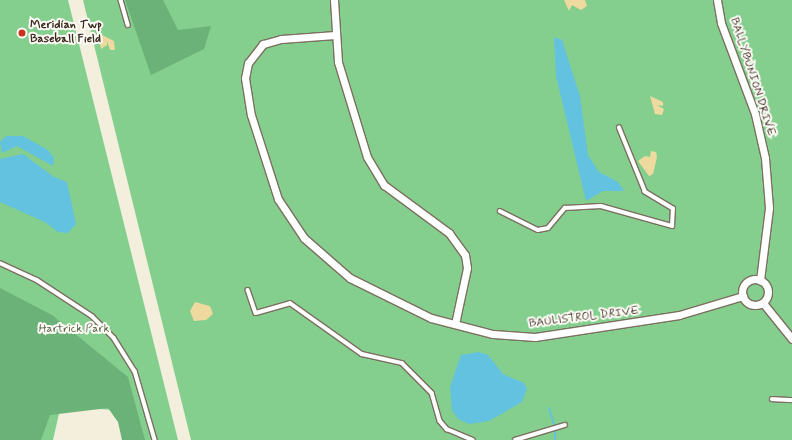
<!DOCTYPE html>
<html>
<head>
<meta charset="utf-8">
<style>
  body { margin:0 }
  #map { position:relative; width:792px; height:440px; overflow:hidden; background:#f3efdc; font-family:Mynerve,sans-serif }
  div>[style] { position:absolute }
  .green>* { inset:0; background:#84cf8d }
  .forest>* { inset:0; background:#6bb278 }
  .sand>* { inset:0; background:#eeda9e }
  .water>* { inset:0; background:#62c2e0 }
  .stream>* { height:2px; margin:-1px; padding:0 1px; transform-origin:1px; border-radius:1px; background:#62c2e0 }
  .roads { filter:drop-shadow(1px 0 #7b6f60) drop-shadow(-1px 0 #7b6f60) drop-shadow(0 1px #7b6f60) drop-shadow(0 -1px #7b6f60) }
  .service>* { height:3.5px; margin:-1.75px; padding:0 1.75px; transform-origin:1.75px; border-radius:1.75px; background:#fff }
  .minor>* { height:7px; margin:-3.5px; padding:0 3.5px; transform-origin:3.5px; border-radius:3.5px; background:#fff }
  .minor>.ring { margin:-3.5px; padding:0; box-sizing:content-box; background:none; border:7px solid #fff; border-radius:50% }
  .dots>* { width:11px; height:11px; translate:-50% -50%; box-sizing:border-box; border:2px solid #fdfcf7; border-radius:50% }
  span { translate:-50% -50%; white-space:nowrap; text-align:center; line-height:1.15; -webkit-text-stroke:4px #fdfcf7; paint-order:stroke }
  .poi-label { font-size:12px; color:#3b2a1e; font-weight:700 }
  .left { translate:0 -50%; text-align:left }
  .street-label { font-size:12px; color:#3b2a1e }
  .park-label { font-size:12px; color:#515c3f }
</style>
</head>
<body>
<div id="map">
  <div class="green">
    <i style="clip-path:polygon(0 0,68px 0,178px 440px,130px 440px,122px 411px,61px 405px,53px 440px,0 440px)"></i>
    <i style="clip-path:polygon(83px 0,792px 0,792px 440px,191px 440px)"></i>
  </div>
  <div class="forest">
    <i style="clip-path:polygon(125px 0,163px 0,178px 30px,211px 26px,204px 49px,151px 75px)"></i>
    <i style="clip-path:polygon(0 288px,52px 315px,128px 377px,145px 440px,122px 440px,118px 422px,108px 408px,50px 415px,41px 440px,0 440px)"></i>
  </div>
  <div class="sand">
    <i style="clip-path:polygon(564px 0,585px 0,587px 6px,581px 10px,572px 5px,569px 11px)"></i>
    <i style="clip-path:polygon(98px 33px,114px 41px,115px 50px,110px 50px,107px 41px,107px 45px,101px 49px)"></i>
    <i style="clip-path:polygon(650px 96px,663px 102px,663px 106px,657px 105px,664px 109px,662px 115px,655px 114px)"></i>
    <i style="clip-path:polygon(651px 151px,656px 152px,657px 157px,653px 174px,649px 176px,638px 161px,645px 156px,650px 157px)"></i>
    <i style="clip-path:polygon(195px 302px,210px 306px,213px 314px,206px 320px,194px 321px,190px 311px)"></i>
  </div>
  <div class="water">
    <i style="clip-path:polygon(554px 37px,562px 40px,580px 96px,588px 155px,599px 172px,618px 182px,624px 191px,603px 191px,586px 201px,585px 197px,556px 76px)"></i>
    <i style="clip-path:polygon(6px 136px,23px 136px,48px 150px,54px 158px,53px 166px,17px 146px,2px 153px,0 142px)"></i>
    <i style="clip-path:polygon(23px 154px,54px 177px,67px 182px,76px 224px,68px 233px,58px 232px,45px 222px,0 202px,0 159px)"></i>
    <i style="clip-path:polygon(479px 352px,488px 355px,503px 374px,524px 383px,527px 389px,522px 402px,489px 421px,469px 424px,458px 419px,452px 410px,450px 387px,461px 355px)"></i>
  </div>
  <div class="stream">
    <i style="left:549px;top:408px;width:17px;rotate:73deg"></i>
    <i style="left:555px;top:429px;width:11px;rotate:90deg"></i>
  </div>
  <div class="roads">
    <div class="service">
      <i style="left:121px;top:0;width:26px;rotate:74deg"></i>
      <i style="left:500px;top:211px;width:42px;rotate:26.6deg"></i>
      <i style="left:538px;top:230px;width:10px;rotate:-11deg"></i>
      <i style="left:548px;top:228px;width:26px;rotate:-50deg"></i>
      <i style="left:565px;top:208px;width:36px;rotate:-3deg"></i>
      <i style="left:601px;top:206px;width:74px;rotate:15.7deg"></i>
      <i style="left:672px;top:226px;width:17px;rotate:-87deg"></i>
      <i style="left:673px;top:209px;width:33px;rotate:-149deg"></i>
      <i style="left:645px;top:192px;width:69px;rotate:-112.1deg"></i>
      <i style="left:0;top:263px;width:41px;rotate:24.7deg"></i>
      <i style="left:37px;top:280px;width:66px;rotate:33.2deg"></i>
      <i style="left:92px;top:316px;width:31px;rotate:45deg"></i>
      <i style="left:114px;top:338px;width:39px;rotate:58deg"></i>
      <i style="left:135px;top:371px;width:72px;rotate:73.8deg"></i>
      <i style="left:248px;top:290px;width:24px;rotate:71deg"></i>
      <i style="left:256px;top:313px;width:35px;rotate:-16deg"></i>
      <i style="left:290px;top:303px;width:88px;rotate:35.3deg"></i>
      <i style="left:362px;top:354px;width:41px;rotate:12.7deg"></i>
      <i style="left:402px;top:363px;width:42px;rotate:45deg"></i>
      <i style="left:432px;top:393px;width:29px;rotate:74deg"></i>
      <i style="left:440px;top:421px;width:11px;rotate:49deg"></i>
      <i style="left:447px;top:429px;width:28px;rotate:23deg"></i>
      <i style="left:772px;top:399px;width:20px;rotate:3deg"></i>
      <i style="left:515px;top:440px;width:52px;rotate:-16.7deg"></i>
    </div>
    <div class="minor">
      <i style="left:334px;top:0;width:62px;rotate:86.3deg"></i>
      <i style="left:338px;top:62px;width:99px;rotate:73deg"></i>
      <i style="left:367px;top:157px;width:33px;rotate:59deg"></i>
      <i style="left:384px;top:185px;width:81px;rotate:36.4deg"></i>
      <i style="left:449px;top:233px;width:27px;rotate:54deg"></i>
      <i style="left:465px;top:255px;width:13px;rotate:81deg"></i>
      <i style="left:467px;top:268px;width:57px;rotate:102.1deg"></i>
      <i style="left:717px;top:0;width:23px;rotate:80deg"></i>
      <i style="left:721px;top:23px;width:97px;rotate:69.5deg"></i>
      <i style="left:755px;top:114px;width:45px;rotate:77.2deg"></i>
      <i style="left:765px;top:158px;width:50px;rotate:85.4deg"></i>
      <i style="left:769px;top:208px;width:73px;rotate:97.1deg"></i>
      <i style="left:335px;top:35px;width:54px;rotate:175.8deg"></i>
      <i style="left:281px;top:39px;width:19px;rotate:164deg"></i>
      <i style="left:263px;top:44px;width:24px;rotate:128deg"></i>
      <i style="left:248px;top:63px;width:15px;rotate:101deg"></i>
      <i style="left:245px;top:78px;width:37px;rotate:81deg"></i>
      <i style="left:251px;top:115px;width:88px;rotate:72.2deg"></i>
      <i style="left:278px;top:199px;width:47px;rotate:56.3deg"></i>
      <i style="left:304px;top:238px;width:61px;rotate:41deg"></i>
      <i style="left:350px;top:278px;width:90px;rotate:26.3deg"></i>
      <i style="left:431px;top:318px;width:64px;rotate:14.5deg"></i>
      <i style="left:493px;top:334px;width:42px;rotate:4.1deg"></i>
      <i style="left:535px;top:337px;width:146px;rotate:-8.7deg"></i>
      <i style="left:679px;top:315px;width:67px;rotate:-16.5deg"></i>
      <i class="ring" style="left:742px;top:279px;width:19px;height:19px"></i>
      <i style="left:763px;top:303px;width:46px;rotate:51.1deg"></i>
    </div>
  </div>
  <div class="dots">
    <i style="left:22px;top:33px;background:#c8321e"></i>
  </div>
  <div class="poi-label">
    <span class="left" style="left:30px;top:33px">Meridian Twp<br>Baseball Field</span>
  </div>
  <div class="street-label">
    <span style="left:752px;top:77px;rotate:72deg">BALLYBUNION DRIVE</span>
    <span style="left:584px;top:318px;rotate:-7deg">BAULISTROL DRIVE</span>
  </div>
  <div class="park-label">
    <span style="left:74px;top:330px">Hartrick Park</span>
  </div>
</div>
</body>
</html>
